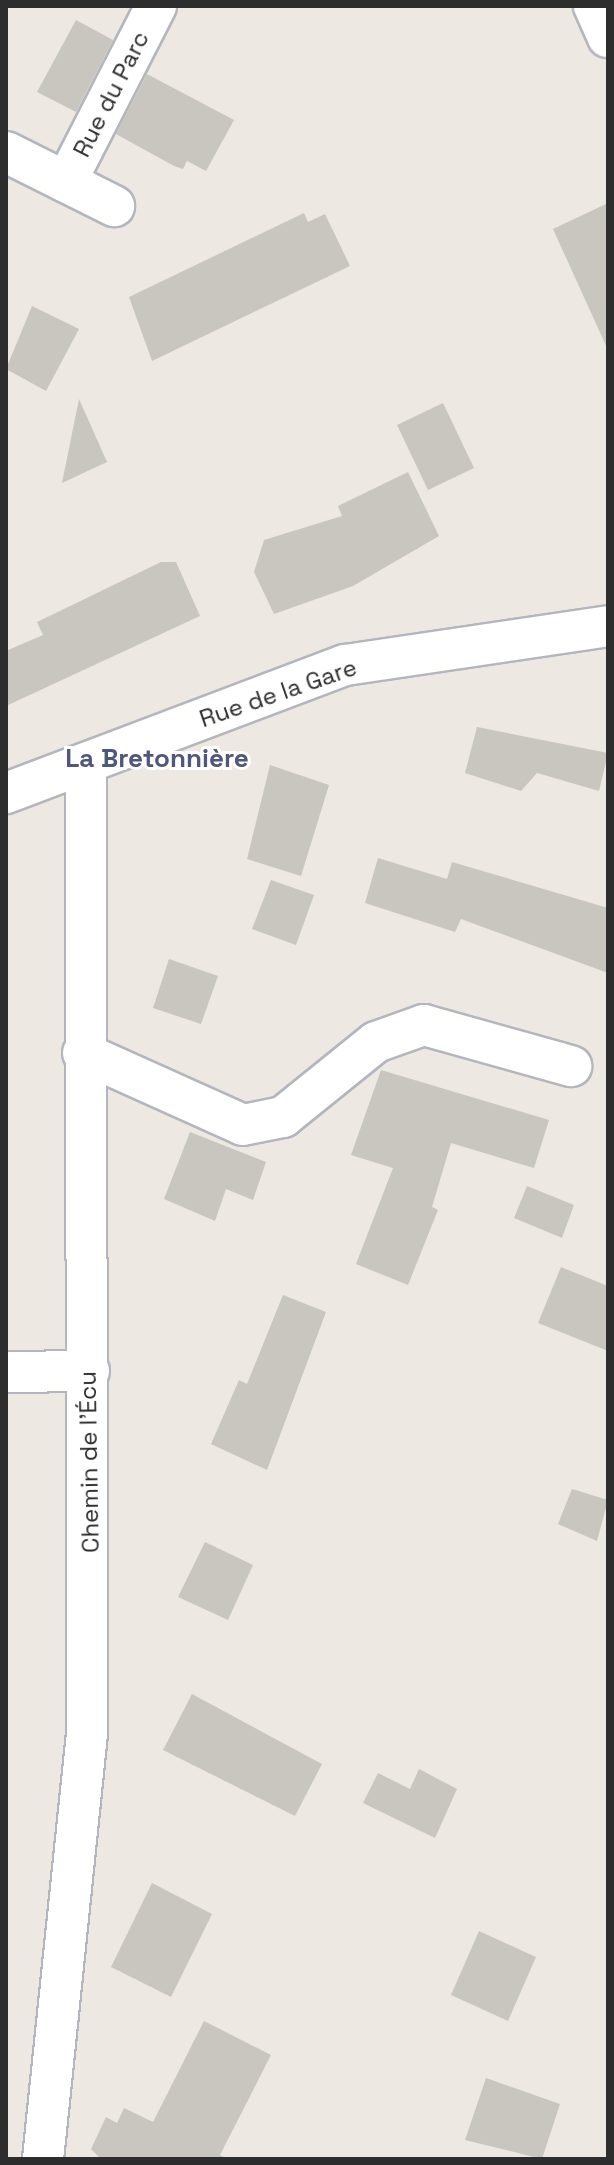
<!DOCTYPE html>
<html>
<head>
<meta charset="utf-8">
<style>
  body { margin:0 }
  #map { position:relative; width:614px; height:2165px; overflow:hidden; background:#ede8e1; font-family:"Space Grotesk",sans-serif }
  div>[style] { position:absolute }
  .building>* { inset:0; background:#c9c6bf }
  .roads { filter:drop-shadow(2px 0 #b4b6bf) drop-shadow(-2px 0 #b4b6bf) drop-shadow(0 2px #b4b6bf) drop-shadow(0 -2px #b4b6bf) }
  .street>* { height:40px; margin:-20px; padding:0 20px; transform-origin:20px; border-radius:20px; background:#fff }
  span { translate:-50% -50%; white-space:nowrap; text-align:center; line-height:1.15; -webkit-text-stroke:6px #fff; paint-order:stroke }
  .street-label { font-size:24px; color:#2d2d2d }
  .neighbourhood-label { font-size:26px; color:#50577a; font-weight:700 }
  .frame { position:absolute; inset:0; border:8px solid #2d2d2d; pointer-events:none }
</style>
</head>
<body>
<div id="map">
  <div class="building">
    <i style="clip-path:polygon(76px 20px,113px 40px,76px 112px,37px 92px)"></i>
    <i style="clip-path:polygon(147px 74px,234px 120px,206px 171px,187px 161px,183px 169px,174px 166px,116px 134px)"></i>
    <i style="clip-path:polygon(608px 203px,608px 350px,553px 229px)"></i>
    <i style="clip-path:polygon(304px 213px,308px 222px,325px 214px,350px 266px,152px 361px,129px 297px)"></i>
    <i style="clip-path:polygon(32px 306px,79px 329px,46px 391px,6px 369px)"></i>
    <i style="clip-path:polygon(79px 399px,107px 462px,62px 483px)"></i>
    <i style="clip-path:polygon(443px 403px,474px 468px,428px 490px,397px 425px)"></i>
    <i style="clip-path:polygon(408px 472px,439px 536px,353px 586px,274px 614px,254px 572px,264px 540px,342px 516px,338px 506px)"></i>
    <i style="clip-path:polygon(161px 562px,176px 562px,200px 616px,6px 706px,6px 651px,43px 635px,37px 622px)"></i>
    <i style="clip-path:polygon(477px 727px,608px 753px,599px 791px,537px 773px,521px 791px,465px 773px)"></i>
    <i style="clip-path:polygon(270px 765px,329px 785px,301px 876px,247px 859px)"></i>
    <i style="clip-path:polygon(378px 858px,447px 879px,452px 862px,608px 908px,608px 973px,461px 919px,455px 932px,365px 903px)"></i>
    <i style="clip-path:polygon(271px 880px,314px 895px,296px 945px,252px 929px)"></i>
    <i style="clip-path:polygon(169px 959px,218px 976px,201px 1024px,153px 1008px)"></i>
    <i style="clip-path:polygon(381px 1070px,549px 1120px,534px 1168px,451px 1143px,432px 1207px,438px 1210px,408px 1285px,356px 1264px,393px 1168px,351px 1155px)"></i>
    <i style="clip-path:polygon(190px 1132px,266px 1162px,253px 1200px,226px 1189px,215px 1221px,164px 1199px)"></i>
    <i style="clip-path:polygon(527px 1186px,574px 1205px,562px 1238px,514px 1218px)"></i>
    <i style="clip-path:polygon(561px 1267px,608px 1286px,608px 1351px,538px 1323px)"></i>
    <i style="clip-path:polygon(283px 1295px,326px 1312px,267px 1470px,211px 1444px,239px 1380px,247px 1384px)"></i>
    <i style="clip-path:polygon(572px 1489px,608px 1500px,597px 1541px,558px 1524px)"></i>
    <i style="clip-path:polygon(205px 1542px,253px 1565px,228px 1620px,178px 1597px)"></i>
    <i style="clip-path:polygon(192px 1694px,322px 1764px,295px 1816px,163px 1750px)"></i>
    <i style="clip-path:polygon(419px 1769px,457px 1789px,435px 1838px,363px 1803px,378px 1773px,410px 1789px)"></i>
    <i style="clip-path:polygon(152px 1883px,212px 1914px,171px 1997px,111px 1967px)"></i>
    <i style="clip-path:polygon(479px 1931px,536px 1957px,508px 2021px,451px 1995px)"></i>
    <i style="clip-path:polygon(204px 2021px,271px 2055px,220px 2155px,228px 2159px,101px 2159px,91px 2149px,106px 2117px,117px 2123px,124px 2108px,153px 2122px)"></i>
    <i style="clip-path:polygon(486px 2078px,560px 2104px,542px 2159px,465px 2140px)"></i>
  </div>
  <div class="roads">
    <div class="street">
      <i style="left:594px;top:6px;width:34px;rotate:66deg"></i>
      <i style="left:6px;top:152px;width:121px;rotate:26.6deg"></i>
      <i style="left:66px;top:182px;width:198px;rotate:-62.9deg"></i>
      <i style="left:6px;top:793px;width:362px;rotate:-20.7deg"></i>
      <i style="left:345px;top:665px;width:266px;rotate:-8.4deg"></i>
      <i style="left:83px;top:1053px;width:175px;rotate:24.2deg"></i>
      <i style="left:243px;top:1125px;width:41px;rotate:-11.3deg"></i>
      <i style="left:283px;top:1117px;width:119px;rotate:-38.9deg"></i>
      <i style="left:376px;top:1042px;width:51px;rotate:-19.5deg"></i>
      <i style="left:424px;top:1025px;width:153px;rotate:15.6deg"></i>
      <i style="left:6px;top:1372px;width:83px;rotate:-0.7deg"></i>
      <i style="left:43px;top:2159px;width:427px;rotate:-84.1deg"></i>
      <i style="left:87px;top:1734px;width:971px;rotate:-90.06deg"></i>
    </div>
  </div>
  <div class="street-label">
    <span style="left:111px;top:94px;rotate:-63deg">Rue du Parc</span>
    <span style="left:278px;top:693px;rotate:-19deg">Rue de la Gare</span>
    <span style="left:89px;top:1462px;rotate:-91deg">Chemin de l'Écu</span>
  </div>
  <div class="neighbourhood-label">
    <span style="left:157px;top:759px">La Bretonnière</span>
  </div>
  <div class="frame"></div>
</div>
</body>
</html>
